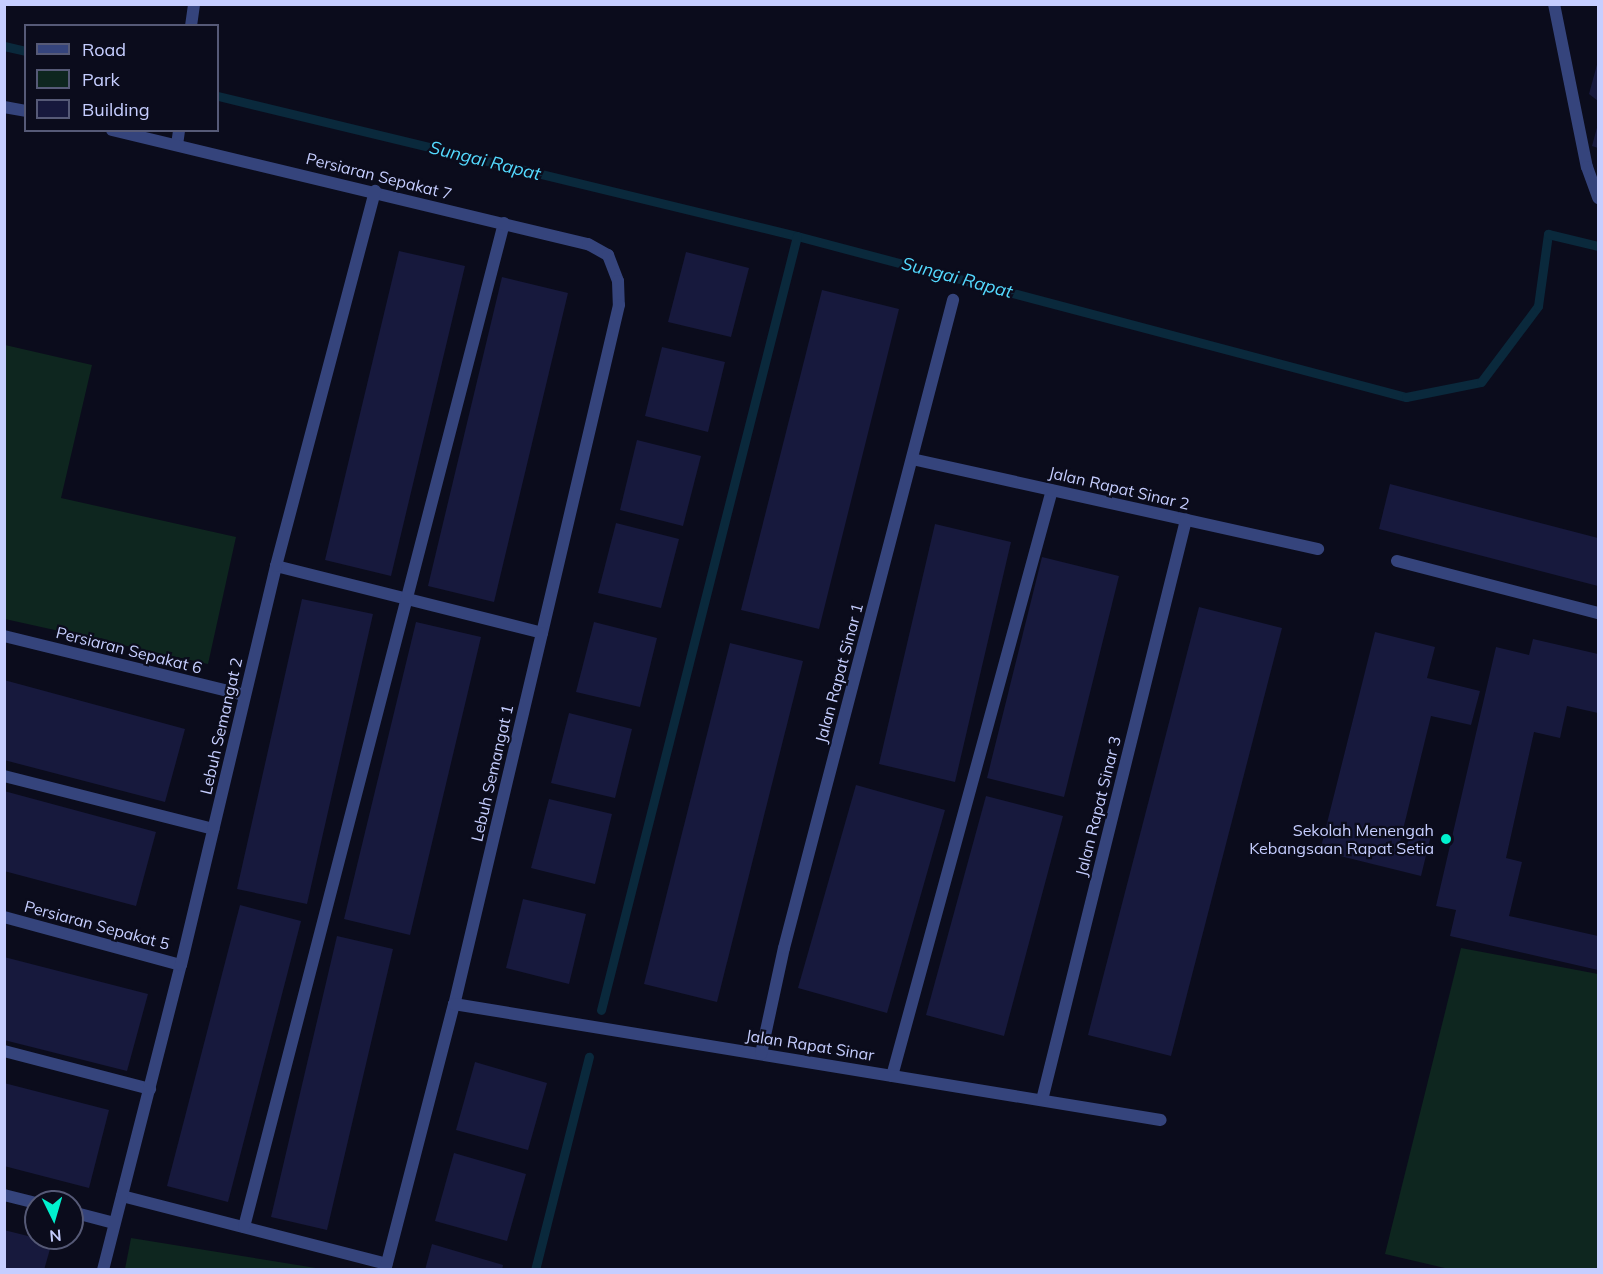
<!DOCTYPE html>
<html>
<head>
<meta charset="utf-8">
<style>
  body { margin:0 }
  #map { position:relative; width:1603px; height:1274px; overflow:hidden; background:#0b0c1c; font-family:Mulish,sans-serif }
  div>[style] { position:absolute }
  .green>* { inset:0; background:#0e261f }
  .stream>* { height:9px; margin:-4.5px; padding:0 4.5px; transform-origin:4.5px; border-radius:4.5px; background:#0a293c }
  .building>* { inset:0; background:#17193d }
  .lane>* { height:12px; margin:-6px; padding:0 6px; transform-origin:6px; border-radius:6px; background:#35447c }
  .street>* { height:12px; margin:-6px; padding:0 6px; transform-origin:6px; border-radius:6px; background:#35447c }
  .dots>* { width:16px; height:16px; translate:-50% -50%; box-sizing:border-box; border:3px solid #0b0c1c; border-radius:50% }
  span { translate:-50% -50%; white-space:nowrap; text-align:center; line-height:1.15; -webkit-text-stroke:4.5px #0b0c1c; paint-order:stroke }
  .street-label { font-size:16px; color:#c6ceff }
  .poi-label { font-size:16px; color:#c6ceff }
  .right { translate:-100% -50%; text-align:right }
  .water-label { font-size:18px; color:#54daff; font-style:italic }
  .frame { position:absolute; inset:0; border:6px solid #c6ceff; pointer-events:none }
  .legend { position:absolute; left:24px; top:24px; width:195px; height:108px; box-sizing:border-box; background:#0b0c1c; border:2px solid #565a77; margin:0; padding:8px 10px; list-style:none; font-size:18px; color:#c6ceff }
  .legend li { display:flex; align-items:center; gap:12px; height:30px }
  .legend b { width:30px; border:2px solid #565a77 }
  .north { position:absolute; left:24px; top:1190px; width:60px; height:60px; box-sizing:border-box; background:#0b0c1c; border:2px solid #565a77; border-radius:50%; rotate:175deg; font-size:16px; font-weight:700; line-height:24px; text-align:center; color:#c6ceff }
  .north::after { content:''; display:block; margin:auto; width:21px; height:27px; background:#00f1ce; clip-path:polygon(50% 0,100% 100%,50% 72%,0 100%) }
</style>
</head>
<body>
<div id="map">
  <div class="green">
    <i style="clip-path:polygon(5px 345px,92px 365px,61px 498px,236px 537px,208px 664px,5px 619px)"></i>
    <i style="clip-path:polygon(1461px 948px,1598px 974px,1598px 1269px,1449px 1269px,1385px 1254px)"></i>
    <i style="clip-path:polygon(131px 1238px,322px 1269px,125px 1269px)"></i>
  </div>
  <div class="stream">
    <i style="left:4px;top:46px;width:23px;rotate:13deg"></i>
    <i style="left:218px;top:96px;width:596px;rotate:13.59deg"></i>
    <i style="left:797px;top:236px;width:630px;rotate:14.81deg"></i>
    <i style="left:1406px;top:397px;width:76px;rotate:-11.3deg"></i>
    <i style="left:1481px;top:382px;width:95px;rotate:-53.1deg"></i>
    <i style="left:1538px;top:306px;width:73px;rotate:-82.1deg"></i>
    <i style="left:1548px;top:234px;width:51px;rotate:13.5deg"></i>
    <i style="left:601px;top:1010px;width:798px;rotate:-75.79deg"></i>
    <i style="left:535px;top:1270px;width:220px;rotate:-75.8deg"></i>
  </div>
  <div class="building">
    <i style="clip-path:polygon(1598px 61px,1598px 101px,1589px 94px)"></i>
    <i style="clip-path:polygon(1598px 124px,1598px 148px,1592px 146px)"></i>
    <i style="clip-path:polygon(399px 251px,465px 266px,391px 576px,325px 560px)"></i>
    <i style="clip-path:polygon(686px 252px,749px 268px,731px 337px,668px 322px)"></i>
    <i style="clip-path:polygon(502px 277px,568px 293px,494px 602px,428px 586px)"></i>
    <i style="clip-path:polygon(822px 290px,899px 309px,819px 629px,741px 610px)"></i>
    <i style="clip-path:polygon(662px 347px,725px 362px,708px 432px,645px 416px)"></i>
    <i style="clip-path:polygon(637px 440px,701px 456px,683px 526px,620px 510px)"></i>
    <i style="clip-path:polygon(1390px 484px,1598px 538px,1598px 586px,1379px 529px)"></i>
    <i style="clip-path:polygon(616px 523px,679px 539px,661px 608px,598px 593px)"></i>
    <i style="clip-path:polygon(935px 524px,1011px 542px,955px 782px,879px 764px)"></i>
    <i style="clip-path:polygon(1042px 557px,1119px 576px,1064px 797px,987px 778px)"></i>
    <i style="clip-path:polygon(302px 599px,373px 614px,307px 904px,237px 889px)"></i>
    <i style="clip-path:polygon(1199px 607px,1282px 628px,1171px 1056px,1088px 1035px)"></i>
    <i style="clip-path:polygon(416px 622px,481px 637px,410px 935px,344px 919px)"></i>
    <i style="clip-path:polygon(594px 622px,657px 638px,640px 707px,576px 692px)"></i>
    <i style="clip-path:polygon(1375px 632px,1435px 647px,1427px 678px,1480px 691px,1471px 725px,1431px 716px,1398px 850px,1405px 847px,1414px 832px,1431px 835px,1421px 876px,1320px 851px)"></i>
    <i style="clip-path:polygon(1533px 639px,1598px 654px,1598px 713px,1567px 706px,1560px 738px,1534px 732px,1506px 858px,1522px 862px,1509px 916px,1598px 936px,1598px 970px,1450px 936px,1456px 910px,1436px 906px,1496px 647px,1529px 655px)"></i>
    <i style="clip-path:polygon(730px 643px,803px 661px,717px 1002px,644px 984px)"></i>
    <i style="clip-path:polygon(4px 680px,185px 729px,165px 802px,4px 760px)"></i>
    <i style="clip-path:polygon(569px 713px,632px 729px,615px 798px,551px 783px)"></i>
    <i style="clip-path:polygon(856px 785px,945px 810px,887px 1013px,798px 988px)"></i>
    <i style="clip-path:polygon(4px 791px,156px 832px,136px 906px,4px 871px)"></i>
    <i style="clip-path:polygon(986px 796px,1063px 816px,1004px 1036px,926px 1015px)"></i>
    <i style="clip-path:polygon(549px 799px,612px 814px,595px 884px,531px 868px)"></i>
    <i style="clip-path:polygon(523px 899px,586px 914px,569px 984px,506px 968px)"></i>
    <i style="clip-path:polygon(240px 905px,301px 921px,228px 1202px,167px 1186px)"></i>
    <i style="clip-path:polygon(337px 936px,393px 949px,327px 1230px,271px 1217px)"></i>
    <i style="clip-path:polygon(4px 957px,148px 994px,127px 1071px,4px 1040px)"></i>
    <i style="clip-path:polygon(475px 1062px,547px 1083px,528px 1150px,456px 1130px)"></i>
    <i style="clip-path:polygon(4px 1083px,109px 1110px,89px 1188px,4px 1166px)"></i>
    <i style="clip-path:polygon(454px 1153px,526px 1174px,507px 1241px,435px 1221px)"></i>
    <i style="clip-path:polygon(4px 1230px,52px 1242px,44px 1270px,4px 1270px)"></i>
    <i style="clip-path:polygon(432px 1244px,503px 1265px,502px 1270px,425px 1270px)"></i>
  </div>
  <div class="lane">
    <i style="left:191px;top:26px;width:22px;rotate:-82deg"></i>
    <i style="left:177px;top:145px;width:15px;rotate:-82deg"></i>
    <i style="left:1397px;top:561px;width:208px;rotate:14.5deg"></i>
    <i style="left:276px;top:566px;width:274px;rotate:14.1deg"></i>
    <i style="left:4px;top:776px;width:216px;rotate:14.2deg"></i>
    <i style="left:4px;top:1051px;width:151px;rotate:14.6deg"></i>
    <i style="left:892px;top:1076px;width:607px;rotate:-74.73deg"></i>
    <i style="left:122px;top:1196px;width:273px;rotate:14.4deg"></i>
    <i style="left:244px;top:1227px;width:1037px;rotate:-75.48deg"></i>
  </div>
  <div class="street">
    <i style="left:1554px;top:4px;width:166px;rotate:78.6deg"></i>
    <i style="left:1587px;top:167px;width:33px;rotate:70deg"></i>
    <i style="left:4px;top:107px;width:22px;rotate:10deg"></i>
    <i style="left:112px;top:130px;width:489px;rotate:13.5deg"></i>
    <i style="left:588px;top:244px;width:23px;rotate:29deg"></i>
    <i style="left:608px;top:255px;width:28px;rotate:69deg"></i>
    <i style="left:618px;top:281px;width:24px;rotate:88deg"></i>
    <i style="left:619px;top:305px;width:337px;rotate:103.2deg"></i>
    <i style="left:542px;top:633px;width:381px;rotate:103.3deg"></i>
    <i style="left:454px;top:1004px;width:275px;rotate:104.5deg"></i>
    <i style="left:912px;top:459px;width:416px;rotate:12.5deg"></i>
    <i style="left:4px;top:636px;width:248px;rotate:13.8deg"></i>
    <i style="left:4px;top:917px;width:183px;rotate:15.2deg"></i>
    <i style="left:454px;top:1004px;width:716px;rotate:9.32deg"></i>
    <i style="left:761px;top:1054px;width:108px;rotate:-77.8deg"></i>
    <i style="left:784px;top:948px;width:670px;rotate:-75.38deg"></i>
    <i style="left:1042px;top:1100px;width:598px;rotate:-76.06deg"></i>
    <i style="left:4px;top:1195px;width:33px;rotate:14deg"></i>
    <i style="left:72px;top:1212px;width:43px;rotate:14.7deg"></i>
    <i style="left:103px;top:1270px;width:315px;rotate:-75.7deg"></i>
    <i style="left:181px;top:965px;width:410px;rotate:-76.6deg"></i>
    <i style="left:276px;top:566px;width:388px;rotate:-75.2deg"></i>
  </div>
  <div class="dots">
    <i style="left:1446px;top:839px;background:#00f1ce"></i>
  </div>
  <div class="street-label">
    <span style="left:379px;top:176px;rotate:14deg">Persiaran Sepakat 7</span>
    <span style="left:1119px;top:488px;rotate:13deg">Jalan Rapat Sinar 2</span>
    <span style="left:129px;top:650px;rotate:14deg">Persiaran Sepakat 6</span>
    <span style="left:839px;top:673px;rotate:-75deg">Jalan Rapat Sinar 1</span>
    <span style="left:221px;top:726px;rotate:-77deg">Lebuh Semangat 2</span>
    <span style="left:492px;top:773px;rotate:-77deg">Lebuh Semangat 1</span>
    <span style="left:1098px;top:806px;rotate:-76deg">Jalan Rapat Sinar 3</span>
    <span style="left:97px;top:925px;rotate:15deg">Persiaran Sepakat 5</span>
    <span style="left:810px;top:1045px;rotate:9deg">Jalan Rapat Sinar</span>
  </div>
  <div class="poi-label">
    <span class="right" style="left:1434px;top:839px">Sekolah Menengah<br>Kebangsaan Rapat Setia</span>
  </div>
  <div class="water-label">
    <span style="left:485px;top:161px;rotate:14deg">Sungai Rapat</span>
    <span style="left:957px;top:278px;rotate:15deg">Sungai Rapat</span>
  </div>
  <div class="frame"></div>
  <ul class="legend">
  <li><b style="height:8px;background:#35447c"></b>Road</li>
  <li><b style="height:16px;background:#0e261f"></b>Park</li>
  <li><b style="height:16px;background:#17193d"></b>Building</li>
  </ul>
  <div class="north">N</div>
</div>
</body>
</html>
